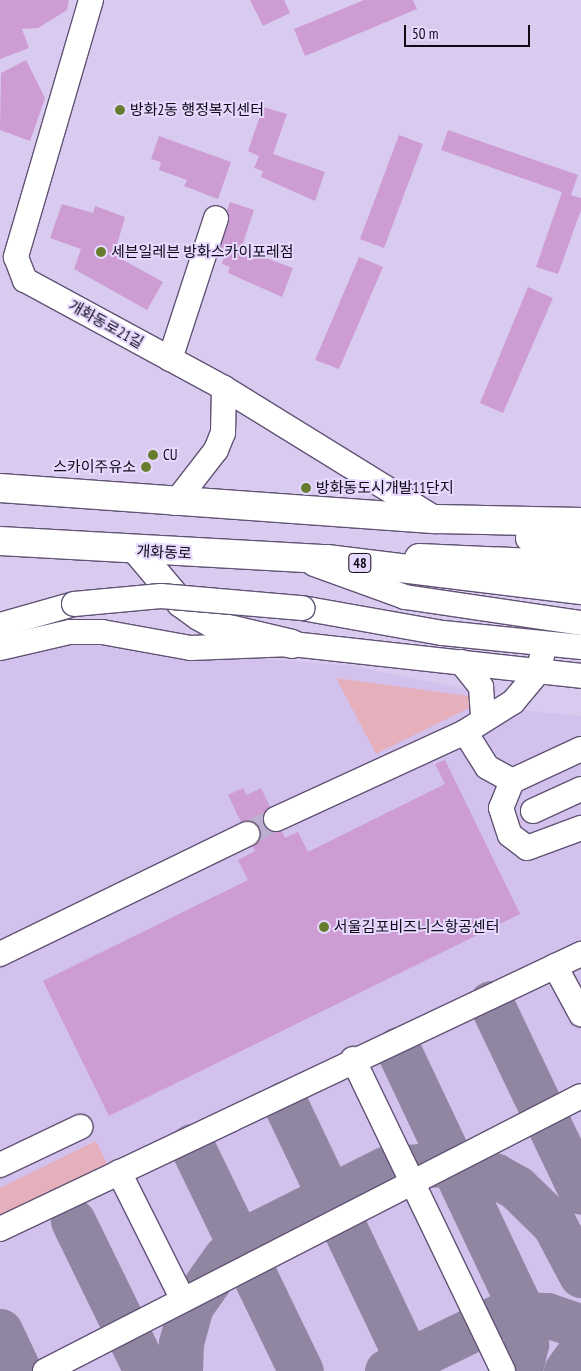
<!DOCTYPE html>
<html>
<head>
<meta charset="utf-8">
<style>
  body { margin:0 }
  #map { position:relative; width:581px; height:1371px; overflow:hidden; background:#d9cbf0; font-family:"PT Sans Narrow","Noto Sans KR",sans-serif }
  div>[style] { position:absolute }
  .built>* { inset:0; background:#d2c1ed }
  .green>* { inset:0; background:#e6afbc }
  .taxiway>* { height:45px; margin:-22.5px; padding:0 22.5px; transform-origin:22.5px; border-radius:22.5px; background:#9186a2 }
  .building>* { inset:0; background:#cd9cd3 }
  .minor-tunnel>* { height:24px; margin-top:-12px; transform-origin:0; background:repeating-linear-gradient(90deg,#bbaecf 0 24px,transparent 0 36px) }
  .roads { filter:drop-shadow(1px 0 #615374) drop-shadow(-1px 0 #615374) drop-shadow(0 1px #615374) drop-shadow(0 -1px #615374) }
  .minor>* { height:24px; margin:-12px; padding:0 12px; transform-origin:12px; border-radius:12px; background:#fff }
  .major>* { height:28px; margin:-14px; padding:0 14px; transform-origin:14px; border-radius:14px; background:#fff }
  .bridges { filter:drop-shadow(1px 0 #615374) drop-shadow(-1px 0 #615374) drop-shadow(0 1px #615374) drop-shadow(0 -1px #615374) }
  .minor-bridge>* { height:24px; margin:-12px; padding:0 12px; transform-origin:12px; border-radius:12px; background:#fff }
  .dots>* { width:14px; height:14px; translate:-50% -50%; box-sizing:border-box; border:2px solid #e6d8fe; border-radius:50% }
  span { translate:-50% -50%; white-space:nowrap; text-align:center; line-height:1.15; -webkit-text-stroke:4px #e6d8fe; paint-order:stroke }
  .shield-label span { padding:1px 4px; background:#e6d8fe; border:1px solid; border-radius:4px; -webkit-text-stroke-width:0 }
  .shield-label { font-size:14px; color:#0f0916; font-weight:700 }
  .poi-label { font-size:15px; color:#0f0916 }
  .left { translate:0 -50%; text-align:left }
  .right { translate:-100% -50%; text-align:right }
  .street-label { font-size:15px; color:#0f0916 }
  .scale { position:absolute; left:404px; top:25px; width:126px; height:22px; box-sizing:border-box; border:2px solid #0f0916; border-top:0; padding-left:6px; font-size:15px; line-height:18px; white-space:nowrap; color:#0f0916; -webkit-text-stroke:4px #e6d8fe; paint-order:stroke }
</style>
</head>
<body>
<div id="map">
  <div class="built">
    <i style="clip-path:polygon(61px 643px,352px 666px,466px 689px,528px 711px,581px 716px,581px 1371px,0 1371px,0 658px)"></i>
  </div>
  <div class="green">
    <i style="clip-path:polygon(336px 678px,469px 696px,473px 706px,376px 754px)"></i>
    <i style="clip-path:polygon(96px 1141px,111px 1172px,0 1226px,0 1188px)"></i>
  </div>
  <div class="taxiway">
    <i style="left:491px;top:1003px;width:209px;rotate:64.5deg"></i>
    <i style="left:398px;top:1049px;width:292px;rotate:64.7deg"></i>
    <i style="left:523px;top:1313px;width:31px;rotate:84deg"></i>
    <i style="left:526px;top:1344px;width:28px;rotate:103deg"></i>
    <i style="left:285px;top:1103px;width:297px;rotate:64.5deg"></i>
    <i style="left:192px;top:1146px;width:250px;rotate:64.2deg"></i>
    <i style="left:73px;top:1221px;width:167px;rotate:64deg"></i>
    <i style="left:0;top:1331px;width:44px;rotate:64.6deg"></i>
    <i style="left:180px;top:1371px;width:28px;rotate:-88deg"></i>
    <i style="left:181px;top:1343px;width:38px;rotate:-75deg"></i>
    <i style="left:191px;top:1306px;width:59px;rotate:-54.7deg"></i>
    <i style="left:225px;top:1258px;width:28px;rotate:-44deg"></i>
    <i style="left:245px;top:1239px;width:157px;rotate:-26.6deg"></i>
    <i style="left:385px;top:1169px;width:67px;rotate:-5.1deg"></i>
    <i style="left:452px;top:1163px;width:44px;rotate:15.9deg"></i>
    <i style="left:494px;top:1175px;width:26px;rotate:29deg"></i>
    <i style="left:517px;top:1188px;width:52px;rotate:44.2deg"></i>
    <i style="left:554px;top:1224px;width:58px;rotate:62.1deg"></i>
    <i style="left:387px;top:1371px;width:130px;rotate:-26deg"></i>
    <i style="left:504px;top:1314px;width:43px;rotate:1.3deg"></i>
    <i style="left:547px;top:1315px;width:36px;rotate:19deg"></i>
    <i style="left:566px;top:1371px;width:26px;rotate:-54deg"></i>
  </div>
  <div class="building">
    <i style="clip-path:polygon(0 0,69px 0,67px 10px,38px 28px,22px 29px,29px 48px,0 59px)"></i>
    <i style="clip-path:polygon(250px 0,284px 0,290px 13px,263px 26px)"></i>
    <i style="clip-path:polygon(364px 0,413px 0,417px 9px,305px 56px,294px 29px)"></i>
    <i style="clip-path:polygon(26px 60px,45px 98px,30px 141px,0 130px,1px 73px)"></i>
    <i style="clip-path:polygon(263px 107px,287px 114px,273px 154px,325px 172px,315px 201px,261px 177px,263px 171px,254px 168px,259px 156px,248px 151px)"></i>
    <i style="clip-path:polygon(448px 130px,578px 175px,571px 195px,581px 198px,581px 210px,558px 274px,536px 267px,562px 192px,441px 150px)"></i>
    <i style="clip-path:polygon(399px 135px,423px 144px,384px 248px,360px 239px)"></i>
    <i style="clip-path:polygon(159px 136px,231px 162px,218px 199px,184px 186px,187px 180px,159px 170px,161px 162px,151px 159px)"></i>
    <i style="clip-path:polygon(230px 202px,254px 210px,241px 249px,293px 268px,282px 297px,228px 273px,230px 267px,222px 264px,226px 251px,215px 247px)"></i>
    <i style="clip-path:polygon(62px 204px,93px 213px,95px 206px,125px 217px,114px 255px,163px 282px,147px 310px,74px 269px,81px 249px,50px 238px)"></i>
    <i style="clip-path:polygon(359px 257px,383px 267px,339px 369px,315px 360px)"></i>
    <i style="clip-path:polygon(528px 287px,553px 298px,503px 413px,480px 403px)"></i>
    <i style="clip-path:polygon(445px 760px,520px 914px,109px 1116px,43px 981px,248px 880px,238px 860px,255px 851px,228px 795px,243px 788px,247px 795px,261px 788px,285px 838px,298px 832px,308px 852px,445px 784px,435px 764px)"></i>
  </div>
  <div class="minor-tunnel">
    <i style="left:247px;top:834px;width:33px;rotate:-27deg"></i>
  </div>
  <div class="roads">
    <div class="minor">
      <i style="left:91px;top:0;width:268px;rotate:106.3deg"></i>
      <i style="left:16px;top:257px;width:25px;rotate:69deg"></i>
      <i style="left:25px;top:280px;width:226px;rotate:28.5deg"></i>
      <i style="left:224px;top:388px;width:249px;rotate:31.7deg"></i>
      <i style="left:170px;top:359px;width:148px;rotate:-71.9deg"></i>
      <i style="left:175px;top:503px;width:67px;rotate:-52.3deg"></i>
      <i style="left:216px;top:450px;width:18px;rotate:-68deg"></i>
      <i style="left:223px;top:433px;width:45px;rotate:-88.7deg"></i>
      <i style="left:314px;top:564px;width:97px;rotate:19.9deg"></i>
      <i style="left:405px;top:597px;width:178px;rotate:8.4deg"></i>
      <i style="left:302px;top:608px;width:143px;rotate:10.1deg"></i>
      <i style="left:443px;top:633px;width:139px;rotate:5.8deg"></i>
      <i style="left:0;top:625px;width:77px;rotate:-15.8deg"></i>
      <i style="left:0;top:648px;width:72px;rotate:-12.9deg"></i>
      <i style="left:70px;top:632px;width:32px"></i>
      <i style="left:102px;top:632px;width:90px;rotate:10.2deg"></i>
      <i style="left:191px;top:648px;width:101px;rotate:-2.3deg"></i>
      <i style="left:292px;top:644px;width:291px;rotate:6.3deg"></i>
      <i style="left:461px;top:662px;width:32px;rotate:51deg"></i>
      <i style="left:481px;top:687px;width:31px;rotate:86deg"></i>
      <i style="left:465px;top:732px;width:41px;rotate:57.8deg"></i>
      <i style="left:487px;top:767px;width:29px;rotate:29deg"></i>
      <i style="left:581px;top:749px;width:76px;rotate:155.1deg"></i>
      <i style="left:512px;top:781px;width:29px;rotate:112deg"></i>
      <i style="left:501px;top:808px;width:28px;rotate:72deg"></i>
      <i style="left:510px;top:835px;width:21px;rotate:37deg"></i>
      <i style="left:527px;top:848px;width:58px;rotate:-20.3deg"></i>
      <i style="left:533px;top:811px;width:53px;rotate:-24.6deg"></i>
      <i style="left:276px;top:819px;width:208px;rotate:-24.7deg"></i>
      <i style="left:465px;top:732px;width:57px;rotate:-32deg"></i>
      <i style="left:513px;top:702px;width:39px;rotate:-50deg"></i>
      <i style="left:538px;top:672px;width:29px;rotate:-76deg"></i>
      <i style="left:0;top:954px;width:275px;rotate:-25.9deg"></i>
      <i style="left:555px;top:966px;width:55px;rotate:61.6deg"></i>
      <i style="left:353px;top:1059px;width:346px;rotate:64.3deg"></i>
      <i style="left:0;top:1165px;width:89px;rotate:-25.4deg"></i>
      <i style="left:119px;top:1172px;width:143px;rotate:63.4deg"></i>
      <i style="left:0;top:1229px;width:643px;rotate:-25.33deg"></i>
      <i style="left:45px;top:1371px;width:602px;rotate:-27.16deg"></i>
    </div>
    <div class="major">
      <i style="left:0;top:488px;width:437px;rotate:4.1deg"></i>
      <i style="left:436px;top:519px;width:145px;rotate:1.2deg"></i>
      <i style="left:530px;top:538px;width:51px;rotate:4.5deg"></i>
      <i style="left:0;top:541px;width:327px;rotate:3.2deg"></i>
      <i style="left:327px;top:559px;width:256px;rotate:7deg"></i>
      <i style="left:137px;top:551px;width:68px;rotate:49.8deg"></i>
      <i style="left:181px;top:603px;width:22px;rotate:36deg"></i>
      <i style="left:199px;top:616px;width:21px;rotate:29deg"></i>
      <i style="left:217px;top:626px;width:77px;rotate:13.5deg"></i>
      <i style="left:419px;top:558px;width:162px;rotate:2.5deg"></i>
    </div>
  </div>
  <div class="bridges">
    <div class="minor-bridge">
      <i style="left:74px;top:604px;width:87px;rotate:-5.3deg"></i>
      <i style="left:161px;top:596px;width:142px;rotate:4.9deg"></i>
    </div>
  </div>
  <div class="dots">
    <i style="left:120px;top:110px;background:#677d2e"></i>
    <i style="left:101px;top:252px;background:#677d2e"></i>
    <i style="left:153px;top:455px;background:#677d2e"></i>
    <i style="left:146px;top:467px;background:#677d2e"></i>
    <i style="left:306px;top:488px;background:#677d2e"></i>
    <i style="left:324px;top:927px;background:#677d2e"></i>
  </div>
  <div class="shield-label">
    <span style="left:360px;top:563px">48</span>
  </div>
  <div class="poi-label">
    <span class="left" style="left:130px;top:110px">방화2동 행정복지센터</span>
    <span class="left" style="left:111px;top:252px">세븐일레븐 방화스카이포레점</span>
    <span class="left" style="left:163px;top:455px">CU</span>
    <span class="right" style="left:136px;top:467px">스카이주유소</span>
    <span class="left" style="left:316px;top:488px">방화동도시개발11단지</span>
    <span class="left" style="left:334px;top:927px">서울김포비즈니스항공센터</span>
  </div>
  <div class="street-label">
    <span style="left:106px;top:324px;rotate:29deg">개화동로21길</span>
    <span style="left:164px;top:552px;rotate:3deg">개화동로</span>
  </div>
  <div class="scale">50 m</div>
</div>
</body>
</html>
